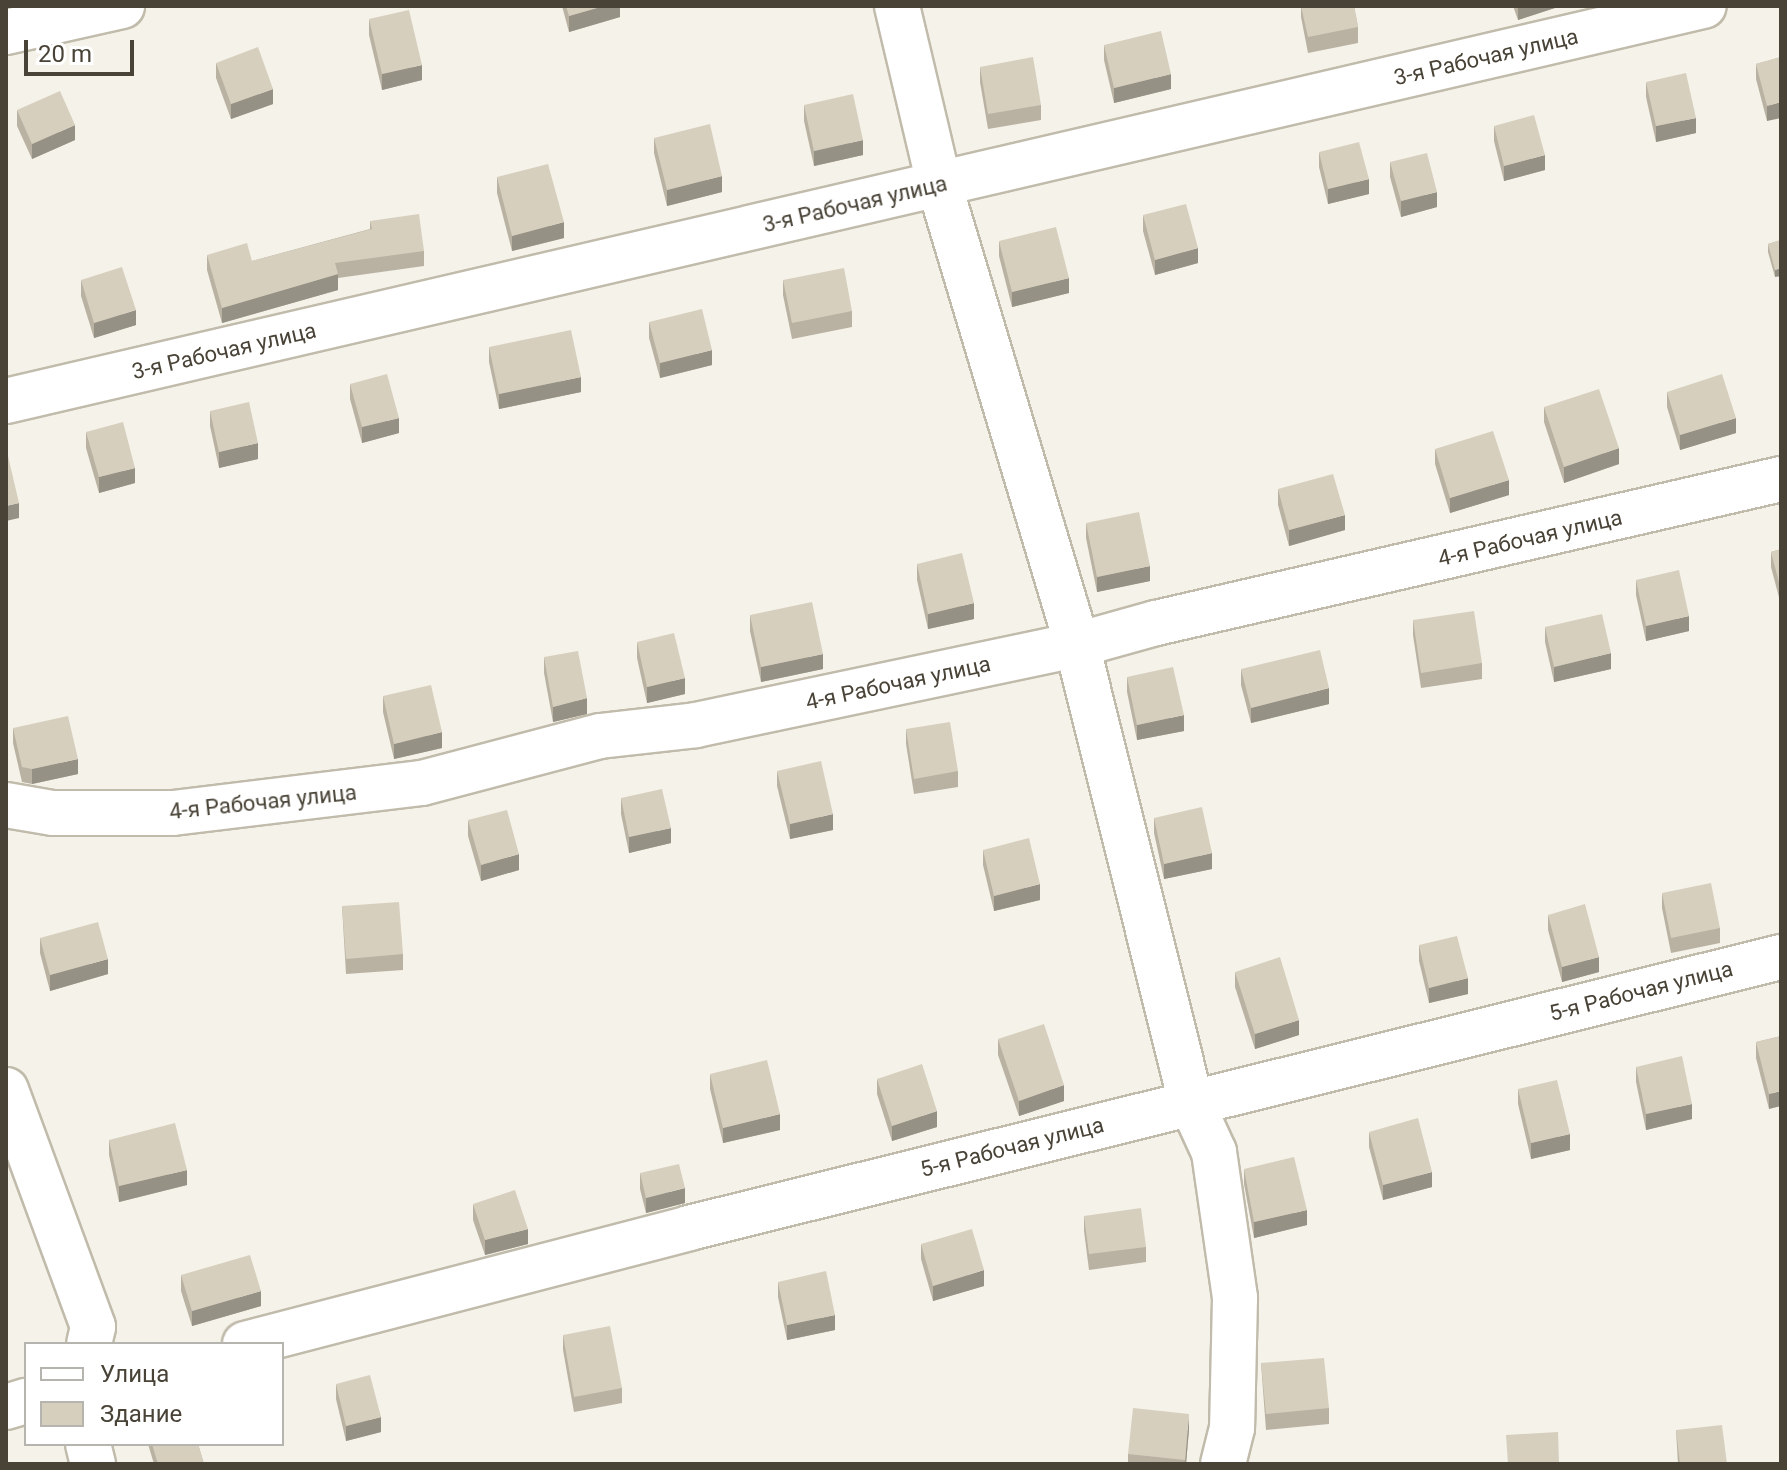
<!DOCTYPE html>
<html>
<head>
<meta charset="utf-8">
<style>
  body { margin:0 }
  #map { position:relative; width:1787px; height:1470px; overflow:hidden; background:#f5f2e9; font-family:Roboto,sans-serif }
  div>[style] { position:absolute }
  .roads { filter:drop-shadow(2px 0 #c1bbab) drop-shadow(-2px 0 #c1bbab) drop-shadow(0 2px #c1bbab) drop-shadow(0 -2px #c1bbab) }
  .minor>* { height:44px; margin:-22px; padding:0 22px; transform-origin:22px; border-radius:22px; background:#fff }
  .wall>* { inset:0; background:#b9b2a3 }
  .shaded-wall>* { inset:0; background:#969185 }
  .building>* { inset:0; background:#d7cfbe }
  span { translate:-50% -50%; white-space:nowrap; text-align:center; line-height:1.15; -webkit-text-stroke:7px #fff; paint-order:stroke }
  .street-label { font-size:22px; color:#494337 }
  .frame { position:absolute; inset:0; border:8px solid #494337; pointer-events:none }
  .legend { position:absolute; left:24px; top:1342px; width:260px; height:104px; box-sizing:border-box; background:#fff; border:2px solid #b6b4af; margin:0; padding:10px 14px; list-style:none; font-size:24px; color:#494337 }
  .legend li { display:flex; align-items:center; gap:16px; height:40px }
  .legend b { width:40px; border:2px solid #b6b4af }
  .scale { position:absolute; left:24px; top:40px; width:110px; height:36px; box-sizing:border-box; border:4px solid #494337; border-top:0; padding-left:10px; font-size:24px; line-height:28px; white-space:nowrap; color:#494337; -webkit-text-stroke:6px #fff; paint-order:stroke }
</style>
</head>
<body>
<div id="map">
  <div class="roads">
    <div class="minor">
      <i style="left:897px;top:6px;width:183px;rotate:76.7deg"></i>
      <i style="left:939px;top:184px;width:481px;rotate:73.3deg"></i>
      <i style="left:1077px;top:645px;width:471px;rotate:76deg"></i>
      <i style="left:1191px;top:1102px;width:55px;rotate:65.3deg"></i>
      <i style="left:1214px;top:1152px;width:148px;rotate:81.8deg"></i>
      <i style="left:1235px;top:1298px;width:130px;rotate:91.3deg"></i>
      <i style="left:1232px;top:1428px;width:37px;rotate:104deg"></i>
      <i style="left:6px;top:32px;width:119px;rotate:-12.6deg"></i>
      <i style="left:6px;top:401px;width:1743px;rotate:-13.1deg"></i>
      <i style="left:6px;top:805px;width:48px;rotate:9.7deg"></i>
      <i style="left:53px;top:813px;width:120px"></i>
      <i style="left:173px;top:813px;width:251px;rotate:-6.9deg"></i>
      <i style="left:422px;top:783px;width:184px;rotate:-14.8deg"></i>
      <i style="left:600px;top:736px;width:97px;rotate:-6.5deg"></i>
      <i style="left:696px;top:725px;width:389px;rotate:-11.9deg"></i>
      <i style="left:1077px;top:645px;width:82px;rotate:-15.6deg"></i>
      <i style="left:1156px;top:623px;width:641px;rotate:-12.97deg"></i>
      <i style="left:6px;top:1090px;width:252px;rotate:69.8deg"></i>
      <i style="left:93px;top:1327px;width:17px;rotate:103deg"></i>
      <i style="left:245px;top:1344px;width:459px;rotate:-14.6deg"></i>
      <i style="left:689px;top:1228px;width:1125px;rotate:-13.94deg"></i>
      <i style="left:6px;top:1407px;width:21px;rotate:-17deg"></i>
      <i style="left:88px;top:1444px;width:21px;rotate:76deg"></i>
    </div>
  </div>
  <div class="wall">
    <i style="clip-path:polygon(562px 6px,620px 6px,620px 17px,569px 32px)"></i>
    <i style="clip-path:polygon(1301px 6px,1354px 6px,1358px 27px,1358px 43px,1308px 53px,1301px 17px)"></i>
    <i style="clip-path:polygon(1513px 6px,1561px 6px,1518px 20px)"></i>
    <i style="clip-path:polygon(369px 19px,422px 80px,382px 90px,369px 35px)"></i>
    <i style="clip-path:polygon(1104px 45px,1171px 89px,1114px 103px,1104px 60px)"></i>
    <i style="clip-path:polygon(1781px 57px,1767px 121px,1756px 79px,1756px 64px)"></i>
    <i style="clip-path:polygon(216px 63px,273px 104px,231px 119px,216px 78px)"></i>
    <i style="clip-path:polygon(980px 67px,1041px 105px,1041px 120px,988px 129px,980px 82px)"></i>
    <i style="clip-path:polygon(1646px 82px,1696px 133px,1656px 142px,1646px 97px)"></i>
    <i style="clip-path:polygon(804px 105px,863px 155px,814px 166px,804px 121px)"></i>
    <i style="clip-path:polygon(17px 110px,75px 140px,32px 159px,17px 126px)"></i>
    <i style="clip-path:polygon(1494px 126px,1545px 170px,1504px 181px,1494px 141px)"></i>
    <i style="clip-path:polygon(654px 138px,722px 192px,667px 206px,654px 153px)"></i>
    <i style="clip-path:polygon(1319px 152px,1369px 194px,1328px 204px,1319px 167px)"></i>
    <i style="clip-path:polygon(1390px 162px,1437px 207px,1401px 217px,1390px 177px)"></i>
    <i style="clip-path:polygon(497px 177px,564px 238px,512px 251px,497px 193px)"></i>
    <i style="clip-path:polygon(1143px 215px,1198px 263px,1155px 275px,1143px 231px)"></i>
    <i style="clip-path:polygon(370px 221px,424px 251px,424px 266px,338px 278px,338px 290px,222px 323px,207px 270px,207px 255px,252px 261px,370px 229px)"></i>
    <i style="clip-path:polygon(1781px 240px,1775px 277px,1768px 252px,1768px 244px)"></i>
    <i style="clip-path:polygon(999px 241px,1069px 293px,1012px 307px,999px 256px)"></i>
    <i style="clip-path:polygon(81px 280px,136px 325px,94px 338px,81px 296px)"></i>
    <i style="clip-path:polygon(783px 280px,852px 311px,852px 327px,792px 339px,783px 295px)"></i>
    <i style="clip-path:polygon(649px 322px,712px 365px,660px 378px,649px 338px)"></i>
    <i style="clip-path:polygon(489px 347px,581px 392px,499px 409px,489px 362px)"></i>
    <i style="clip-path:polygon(350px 384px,399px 433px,362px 443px,350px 399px)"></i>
    <i style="clip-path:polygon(1667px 392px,1736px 433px,1680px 450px,1667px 407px)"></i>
    <i style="clip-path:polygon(1544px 407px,1619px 464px,1564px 483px,1544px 422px)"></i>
    <i style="clip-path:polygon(210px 411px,258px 459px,219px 468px,210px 426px)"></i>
    <i style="clip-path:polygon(86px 432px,135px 483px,99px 493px,86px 448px)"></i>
    <i style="clip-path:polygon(1435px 449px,1509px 495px,1450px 513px,1435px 464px)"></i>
    <i style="clip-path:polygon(1278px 489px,1345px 530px,1289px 546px,1278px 505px)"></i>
    <i style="clip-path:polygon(1086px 523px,1150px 581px,1097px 592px,1086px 538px)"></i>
    <i style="clip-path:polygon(1781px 549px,1781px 605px,1771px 567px,1771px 552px)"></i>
    <i style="clip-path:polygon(917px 564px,974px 619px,928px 629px,917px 580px)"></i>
    <i style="clip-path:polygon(1636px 580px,1689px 631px,1646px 641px,1636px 595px)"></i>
    <i style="clip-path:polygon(750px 615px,823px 669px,761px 682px,750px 631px)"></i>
    <i style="clip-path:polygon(1413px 620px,1482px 663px,1482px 679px,1421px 688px,1413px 635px)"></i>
    <i style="clip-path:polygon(1545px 627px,1611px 669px,1554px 682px,1545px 642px)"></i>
    <i style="clip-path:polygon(637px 642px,685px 694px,647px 703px,637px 658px)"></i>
    <i style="clip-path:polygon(544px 657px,587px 714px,553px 722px,544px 673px)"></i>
    <i style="clip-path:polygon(1241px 669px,1329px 704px,1251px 723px,1241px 685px)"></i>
    <i style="clip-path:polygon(1127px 677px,1184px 731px,1137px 740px,1127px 692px)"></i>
    <i style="clip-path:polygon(383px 696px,442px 748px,394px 759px,383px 712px)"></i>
    <i style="clip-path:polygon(13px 728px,78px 774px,32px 784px,22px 782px,13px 743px)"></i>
    <i style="clip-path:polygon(906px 729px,958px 771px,958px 787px,914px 794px,906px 744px)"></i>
    <i style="clip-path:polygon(777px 771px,833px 830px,790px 839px,777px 786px)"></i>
    <i style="clip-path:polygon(621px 798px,671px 843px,629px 853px,621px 814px)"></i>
    <i style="clip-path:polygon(1154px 818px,1212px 869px,1164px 879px,1154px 833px)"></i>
    <i style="clip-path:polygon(468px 820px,519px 870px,481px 881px,468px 836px)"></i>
    <i style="clip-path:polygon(983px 850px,1040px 900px,994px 911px,983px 865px)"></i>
    <i style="clip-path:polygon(1662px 893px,1720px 928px,1720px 943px,1671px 953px,1662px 908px)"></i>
    <i style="clip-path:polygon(342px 906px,403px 954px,403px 970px,346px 974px)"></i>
    <i style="clip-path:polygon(1548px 915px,1599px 972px,1562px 982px,1548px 930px)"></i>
    <i style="clip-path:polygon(40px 938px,108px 974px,50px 991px,40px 953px)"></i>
    <i style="clip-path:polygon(1419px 945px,1468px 994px,1429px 1003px,1419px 961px)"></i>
    <i style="clip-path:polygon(1235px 972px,1299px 1035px,1255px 1049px,1235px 987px)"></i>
    <i style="clip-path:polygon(1781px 1036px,1769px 1109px,1756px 1058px,1756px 1042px)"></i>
    <i style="clip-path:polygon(998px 1039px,1064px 1101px,1019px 1116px,998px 1055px)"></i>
    <i style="clip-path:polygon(1636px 1067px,1692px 1119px,1646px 1130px,1636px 1082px)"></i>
    <i style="clip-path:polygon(710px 1074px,780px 1130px,723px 1143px,710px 1089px)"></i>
    <i style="clip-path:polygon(877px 1079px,937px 1127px,892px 1141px,877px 1094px)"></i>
    <i style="clip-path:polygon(1518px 1089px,1570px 1150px,1531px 1159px,1518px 1104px)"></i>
    <i style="clip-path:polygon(1369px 1132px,1432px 1187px,1383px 1200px,1369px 1147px)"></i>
    <i style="clip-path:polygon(109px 1140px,187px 1185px,119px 1202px,109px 1155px)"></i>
    <i style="clip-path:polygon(1244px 1169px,1307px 1225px,1254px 1238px,1244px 1184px)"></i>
    <i style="clip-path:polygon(640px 1173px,685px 1203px,646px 1213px,640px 1189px)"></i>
    <i style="clip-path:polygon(473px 1204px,528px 1244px,485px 1255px,473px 1220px)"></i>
    <i style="clip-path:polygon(1084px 1216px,1146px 1247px,1146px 1262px,1089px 1270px,1084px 1231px)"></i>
    <i style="clip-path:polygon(921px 1244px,984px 1286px,933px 1301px,921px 1259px)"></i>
    <i style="clip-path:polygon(181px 1275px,261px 1306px,192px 1326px,181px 1291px)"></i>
    <i style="clip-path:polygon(778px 1282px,835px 1330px,787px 1340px,778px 1297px)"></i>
    <i style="clip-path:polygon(563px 1335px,622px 1388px,622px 1403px,574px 1412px,563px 1350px)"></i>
    <i style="clip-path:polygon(1261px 1363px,1329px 1408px,1329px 1424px,1266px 1430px)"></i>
    <i style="clip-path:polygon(336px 1384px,381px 1432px,346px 1441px,336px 1399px)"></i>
    <i style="clip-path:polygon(1189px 1429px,1186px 1464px,1128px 1464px,1128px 1454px)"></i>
    <i style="clip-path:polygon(1676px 1430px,1727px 1464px,1678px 1464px)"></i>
    <i style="clip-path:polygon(148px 1444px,198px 1444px,204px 1464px,154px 1464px)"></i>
  </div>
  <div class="shaded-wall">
    <i style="clip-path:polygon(604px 6px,620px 6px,620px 17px,569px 32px,569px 16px)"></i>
    <i style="clip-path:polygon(1518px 6px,1561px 6px,1518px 20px)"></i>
    <i style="clip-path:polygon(422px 65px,422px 80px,382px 90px,382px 74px)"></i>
    <i style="clip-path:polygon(1171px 74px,1171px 89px,1114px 103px,1114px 88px)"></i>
    <i style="clip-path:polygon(273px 89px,273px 104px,231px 119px,231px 104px)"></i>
    <i style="clip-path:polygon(1781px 102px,1781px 118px,1767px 121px,1767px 106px)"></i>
    <i style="clip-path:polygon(1696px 118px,1696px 133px,1656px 142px,1656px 126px)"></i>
    <i style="clip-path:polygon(75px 125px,75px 140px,32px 159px,32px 144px)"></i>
    <i style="clip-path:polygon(863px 140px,863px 155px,814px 166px,814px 151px)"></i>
    <i style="clip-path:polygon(1545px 155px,1545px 170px,1504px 181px,1504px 166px)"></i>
    <i style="clip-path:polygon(722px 176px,722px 192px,667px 206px,667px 190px)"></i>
    <i style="clip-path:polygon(1369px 179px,1369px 194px,1328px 204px,1328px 189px)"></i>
    <i style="clip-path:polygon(1437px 192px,1437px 207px,1401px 217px,1401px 201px)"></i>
    <i style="clip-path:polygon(564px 222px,564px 238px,512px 251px,512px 236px)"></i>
    <i style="clip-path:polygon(1198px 248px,1198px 263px,1155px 275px,1155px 260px)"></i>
    <i style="clip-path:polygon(1781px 268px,1781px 276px,1775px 277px,1775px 270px)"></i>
    <i style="clip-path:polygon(338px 274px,338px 290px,222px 323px,222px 308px)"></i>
    <i style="clip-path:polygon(1069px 278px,1069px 293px,1012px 307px,1012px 292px)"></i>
    <i style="clip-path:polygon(136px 310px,136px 325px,94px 338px,94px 323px)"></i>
    <i style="clip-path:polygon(712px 350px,712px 365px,660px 378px,660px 363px)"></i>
    <i style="clip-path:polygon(581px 377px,581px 392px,499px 409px,499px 394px)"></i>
    <i style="clip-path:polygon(399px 418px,399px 433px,362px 443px,362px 427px)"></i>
    <i style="clip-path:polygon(1736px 418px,1736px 433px,1680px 450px,1680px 435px)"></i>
    <i style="clip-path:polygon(258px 443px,258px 459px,219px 468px,219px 452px)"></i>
    <i style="clip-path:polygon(1619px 448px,1619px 464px,1564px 483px,1564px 467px)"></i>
    <i style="clip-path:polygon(135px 468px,135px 483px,99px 493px,99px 477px)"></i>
    <i style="clip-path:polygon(1509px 480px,1509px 495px,1450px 513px,1450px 498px)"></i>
    <i style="clip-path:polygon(19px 503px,19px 518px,6px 521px,6px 506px)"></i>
    <i style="clip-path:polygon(1345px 515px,1345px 530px,1289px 546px,1289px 530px)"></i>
    <i style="clip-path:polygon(1150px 566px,1150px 581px,1097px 592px,1097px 577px)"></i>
    <i style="clip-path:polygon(974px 603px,974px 619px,928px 629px,928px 614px)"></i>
    <i style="clip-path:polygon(1689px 616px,1689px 631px,1646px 641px,1646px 626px)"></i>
    <i style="clip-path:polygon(1611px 653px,1611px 669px,1554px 682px,1554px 667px)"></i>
    <i style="clip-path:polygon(823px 654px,823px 669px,761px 682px,761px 667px)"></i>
    <i style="clip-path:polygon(685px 678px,685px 694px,647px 703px,647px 687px)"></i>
    <i style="clip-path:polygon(1329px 688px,1329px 704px,1251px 723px,1251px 708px)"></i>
    <i style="clip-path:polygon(587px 698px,587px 714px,553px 722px,553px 707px)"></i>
    <i style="clip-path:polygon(1184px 715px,1184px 731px,1137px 740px,1137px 725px)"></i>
    <i style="clip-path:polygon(442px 732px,442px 748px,394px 759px,394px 744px)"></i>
    <i style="clip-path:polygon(78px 759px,78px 774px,32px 784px,32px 769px)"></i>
    <i style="clip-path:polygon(833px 814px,833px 830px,790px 839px,790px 824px)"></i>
    <i style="clip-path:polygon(671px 828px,671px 843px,629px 853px,629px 837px)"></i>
    <i style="clip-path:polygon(1212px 853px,1212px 869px,1164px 879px,1164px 864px)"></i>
    <i style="clip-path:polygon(519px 854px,519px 870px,481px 881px,481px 865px)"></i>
    <i style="clip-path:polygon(1040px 884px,1040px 900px,994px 911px,994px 896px)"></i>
    <i style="clip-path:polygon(1599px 957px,1599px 972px,1562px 982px,1562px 967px)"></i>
    <i style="clip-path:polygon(108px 959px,108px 974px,50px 991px,50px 975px)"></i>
    <i style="clip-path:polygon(1468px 978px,1468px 994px,1429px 1003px,1429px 988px)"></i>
    <i style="clip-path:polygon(1299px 1020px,1299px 1035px,1255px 1049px,1255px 1034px)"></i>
    <i style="clip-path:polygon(1064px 1085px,1064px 1101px,1019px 1116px,1019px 1101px)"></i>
    <i style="clip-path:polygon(1781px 1091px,1781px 1106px,1769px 1109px,1769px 1094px)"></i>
    <i style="clip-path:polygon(1692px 1104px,1692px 1119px,1646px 1130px,1646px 1114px)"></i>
    <i style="clip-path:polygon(937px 1111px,937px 1127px,892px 1141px,892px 1126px)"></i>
    <i style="clip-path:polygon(780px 1114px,780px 1130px,723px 1143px,723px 1128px)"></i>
    <i style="clip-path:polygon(1570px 1134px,1570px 1150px,1531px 1159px,1531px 1143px)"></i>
    <i style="clip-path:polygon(187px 1170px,187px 1185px,119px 1202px,119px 1186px)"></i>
    <i style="clip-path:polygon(1432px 1172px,1432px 1187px,1383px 1200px,1383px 1185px)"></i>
    <i style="clip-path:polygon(685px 1188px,685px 1203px,646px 1213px,646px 1198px)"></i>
    <i style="clip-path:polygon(1307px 1210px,1307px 1225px,1254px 1238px,1254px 1222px)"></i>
    <i style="clip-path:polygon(528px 1229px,528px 1244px,485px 1255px,485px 1240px)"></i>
    <i style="clip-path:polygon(984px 1270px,984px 1286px,933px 1301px,933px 1286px)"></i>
    <i style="clip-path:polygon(261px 1291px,261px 1306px,192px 1326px,192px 1311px)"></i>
    <i style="clip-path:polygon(835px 1315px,835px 1330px,787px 1340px,787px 1325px)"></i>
    <i style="clip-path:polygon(1189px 1414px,1189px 1429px,1186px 1464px,1185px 1464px)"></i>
    <i style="clip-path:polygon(381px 1417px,381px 1432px,346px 1441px,346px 1426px)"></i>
  </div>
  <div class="building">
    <i style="clip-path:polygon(566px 6px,604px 6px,569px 16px)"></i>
    <i style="clip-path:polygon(1301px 6px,1354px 6px,1358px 27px,1308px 37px)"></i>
    <i style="clip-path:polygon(409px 10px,422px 65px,382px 74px,369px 19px)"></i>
    <i style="clip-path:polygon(1161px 31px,1171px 74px,1114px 88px,1104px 45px)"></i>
    <i style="clip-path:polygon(258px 47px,273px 89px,231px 104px,216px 63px)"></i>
    <i style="clip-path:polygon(1033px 57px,1041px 105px,988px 114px,980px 67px)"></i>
    <i style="clip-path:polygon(1781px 57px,1781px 102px,1767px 106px,1756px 64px)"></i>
    <i style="clip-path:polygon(1686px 73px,1696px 118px,1656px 126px,1646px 82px)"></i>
    <i style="clip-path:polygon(60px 91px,75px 125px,32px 144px,17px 110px)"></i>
    <i style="clip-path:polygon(853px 94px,863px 140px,814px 151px,804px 105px)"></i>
    <i style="clip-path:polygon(1534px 115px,1545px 155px,1504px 166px,1494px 126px)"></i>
    <i style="clip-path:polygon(710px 124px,722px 176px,667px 190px,654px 138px)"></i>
    <i style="clip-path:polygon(1359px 142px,1369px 179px,1328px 189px,1319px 152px)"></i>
    <i style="clip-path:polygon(1427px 153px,1437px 192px,1401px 201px,1390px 162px)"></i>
    <i style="clip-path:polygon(548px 164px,564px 222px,512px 236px,497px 177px)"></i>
    <i style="clip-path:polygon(1186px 204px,1198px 248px,1155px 260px,1143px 215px)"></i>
    <i style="clip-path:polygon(419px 214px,424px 251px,335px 263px,338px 274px,222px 308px,207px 255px,247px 243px,252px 261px,372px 229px,370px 221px)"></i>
    <i style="clip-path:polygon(1056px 227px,1069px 278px,1012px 292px,999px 241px)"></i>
    <i style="clip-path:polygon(1781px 240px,1781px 268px,1775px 270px,1768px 244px)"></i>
    <i style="clip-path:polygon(122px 267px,136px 310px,94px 323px,81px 280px)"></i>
    <i style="clip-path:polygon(844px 268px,852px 311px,792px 323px,783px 280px)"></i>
    <i style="clip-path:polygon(702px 309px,712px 350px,660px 363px,649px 322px)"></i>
    <i style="clip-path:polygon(571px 330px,581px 377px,499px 394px,489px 347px)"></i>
    <i style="clip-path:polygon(387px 374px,399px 418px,362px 427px,350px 384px)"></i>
    <i style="clip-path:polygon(1722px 374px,1736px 418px,1680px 435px,1667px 392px)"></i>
    <i style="clip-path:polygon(1599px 389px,1619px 448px,1564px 467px,1544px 407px)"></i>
    <i style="clip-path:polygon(249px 402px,258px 443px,219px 452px,210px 411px)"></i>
    <i style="clip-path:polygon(123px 422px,135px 468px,99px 477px,86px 432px)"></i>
    <i style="clip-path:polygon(1493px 431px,1509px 480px,1450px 498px,1435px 449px)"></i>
    <i style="clip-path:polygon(6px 456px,8px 456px,19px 503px,6px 506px)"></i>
    <i style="clip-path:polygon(1333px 474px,1345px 515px,1289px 530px,1278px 489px)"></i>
    <i style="clip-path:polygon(1139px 512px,1150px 566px,1097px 577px,1086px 523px)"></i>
    <i style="clip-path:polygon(1781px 549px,1781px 590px,1771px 552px)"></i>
    <i style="clip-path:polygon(962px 553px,974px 603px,928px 614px,917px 564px)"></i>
    <i style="clip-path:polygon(1679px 570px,1689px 616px,1646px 626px,1636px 580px)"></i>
    <i style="clip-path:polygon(812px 602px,823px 654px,761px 667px,750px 615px)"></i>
    <i style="clip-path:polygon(1474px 611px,1482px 663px,1421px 673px,1413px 620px)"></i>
    <i style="clip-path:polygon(1602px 614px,1611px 653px,1554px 667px,1545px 627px)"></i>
    <i style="clip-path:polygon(674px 633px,685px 678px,647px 687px,637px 642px)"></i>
    <i style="clip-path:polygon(1320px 650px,1329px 688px,1251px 708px,1241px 669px)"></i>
    <i style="clip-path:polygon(578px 651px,587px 698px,553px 707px,544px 657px)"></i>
    <i style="clip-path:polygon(1173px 667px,1184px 715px,1137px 725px,1127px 677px)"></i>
    <i style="clip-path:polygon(431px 685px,442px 732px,394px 744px,383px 696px)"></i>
    <i style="clip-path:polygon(68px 716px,78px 759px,32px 769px,22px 767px,13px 728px)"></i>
    <i style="clip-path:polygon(950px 722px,958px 771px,914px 779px,906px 729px)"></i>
    <i style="clip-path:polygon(821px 761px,833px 814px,790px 824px,777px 771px)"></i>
    <i style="clip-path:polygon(662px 789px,671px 828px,629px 837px,621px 798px)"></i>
    <i style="clip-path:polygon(1202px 807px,1212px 853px,1164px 864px,1154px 818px)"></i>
    <i style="clip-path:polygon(507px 810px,519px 854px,481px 865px,468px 820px)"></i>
    <i style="clip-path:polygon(1029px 838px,1040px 884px,994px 896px,983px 850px)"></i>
    <i style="clip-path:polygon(1711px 883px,1720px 928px,1671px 938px,1662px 893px)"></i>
    <i style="clip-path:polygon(399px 902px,403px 954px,346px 959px,342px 906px)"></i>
    <i style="clip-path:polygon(1585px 904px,1599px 957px,1562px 967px,1548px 915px)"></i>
    <i style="clip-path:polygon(98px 922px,108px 959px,50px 975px,40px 938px)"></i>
    <i style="clip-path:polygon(1457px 936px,1468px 978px,1429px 988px,1419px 945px)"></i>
    <i style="clip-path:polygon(1280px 957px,1299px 1020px,1255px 1034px,1235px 972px)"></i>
    <i style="clip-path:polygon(1044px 1024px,1064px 1085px,1019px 1101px,998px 1039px)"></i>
    <i style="clip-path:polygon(1781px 1036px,1781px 1091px,1769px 1094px,1756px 1042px)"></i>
    <i style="clip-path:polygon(1682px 1056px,1692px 1104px,1646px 1114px,1636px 1067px)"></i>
    <i style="clip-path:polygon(767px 1060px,780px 1114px,723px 1128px,710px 1074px)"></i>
    <i style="clip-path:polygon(922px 1064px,937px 1111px,892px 1126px,877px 1079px)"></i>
    <i style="clip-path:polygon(1557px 1080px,1570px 1134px,1531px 1143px,1518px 1089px)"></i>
    <i style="clip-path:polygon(1418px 1118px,1432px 1172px,1383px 1185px,1369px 1132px)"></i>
    <i style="clip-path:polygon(175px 1123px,187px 1170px,119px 1186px,109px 1140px)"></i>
    <i style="clip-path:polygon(1294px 1157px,1307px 1210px,1254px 1222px,1244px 1169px)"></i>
    <i style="clip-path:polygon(679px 1164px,685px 1188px,646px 1198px,640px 1173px)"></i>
    <i style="clip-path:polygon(515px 1190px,528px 1229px,485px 1240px,473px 1204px)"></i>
    <i style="clip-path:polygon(1141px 1208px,1146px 1247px,1089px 1254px,1084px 1216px)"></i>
    <i style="clip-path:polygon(972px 1229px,984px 1270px,933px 1286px,921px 1244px)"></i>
    <i style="clip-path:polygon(250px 1255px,261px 1291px,192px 1311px,181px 1275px)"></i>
    <i style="clip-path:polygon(826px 1271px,835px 1315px,787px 1325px,778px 1282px)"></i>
    <i style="clip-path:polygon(610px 1326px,622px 1388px,574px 1397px,563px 1335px)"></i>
    <i style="clip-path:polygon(1324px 1358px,1329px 1408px,1266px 1414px,1261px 1363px)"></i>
    <i style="clip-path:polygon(370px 1375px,381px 1417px,346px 1426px,336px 1384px)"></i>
    <i style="clip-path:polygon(1133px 1408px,1189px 1414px,1185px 1460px,1128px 1454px)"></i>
    <i style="clip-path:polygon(1722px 1425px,1727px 1464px,1680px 1464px,1676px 1430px)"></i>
    <i style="clip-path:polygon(1558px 1432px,1559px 1464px,1508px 1464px,1506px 1435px)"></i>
    <i style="clip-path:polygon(152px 1444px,198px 1444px,204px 1464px,158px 1464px)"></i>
  </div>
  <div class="street-label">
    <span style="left:1486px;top:57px;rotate:-13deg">3-я Рабочая улица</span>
    <span style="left:855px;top:204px;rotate:-13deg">3-я Рабочая улица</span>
    <span style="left:224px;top:351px;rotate:-13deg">3-я Рабочая улица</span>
    <span style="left:1530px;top:538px;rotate:-13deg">4-я Рабочая улица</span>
    <span style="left:898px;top:683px;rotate:-12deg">4-я Рабочая улица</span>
    <span style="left:263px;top:802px;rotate:-6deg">4-я Рабочая улица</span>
    <span style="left:1641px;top:991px;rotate:-14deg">5-я Рабочая улица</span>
    <span style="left:1012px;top:1147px;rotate:-14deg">5-я Рабочая улица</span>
  </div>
  <div class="frame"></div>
  <ul class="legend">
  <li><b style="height:10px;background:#fff"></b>Улица</li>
  <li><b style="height:22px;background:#d7cfbe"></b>Здание</li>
  </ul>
  <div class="scale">20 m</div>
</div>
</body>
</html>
